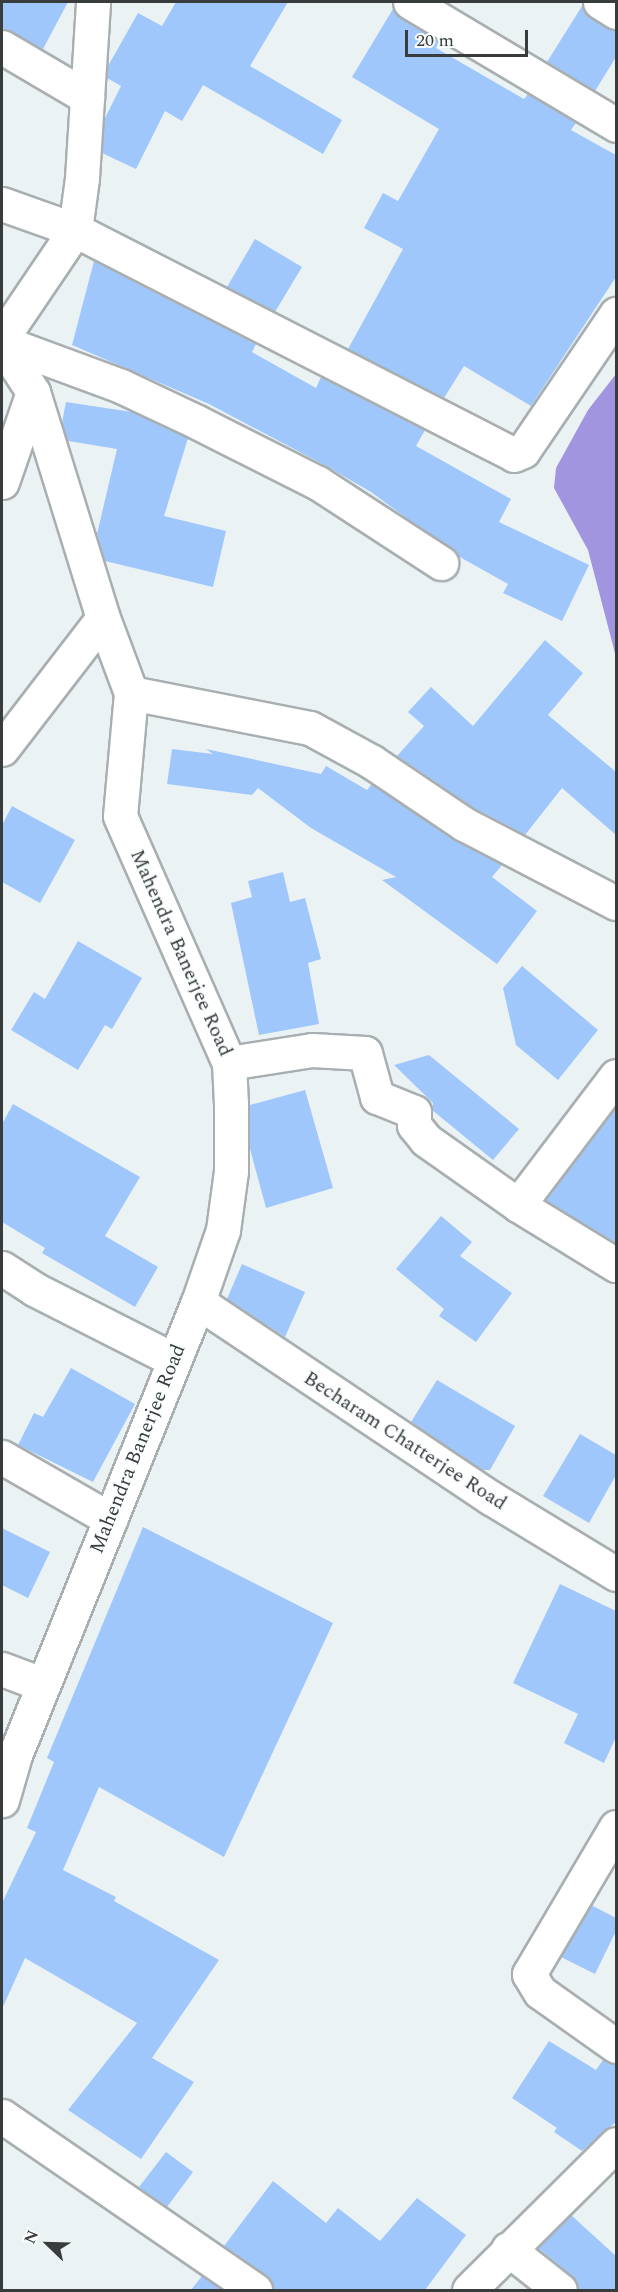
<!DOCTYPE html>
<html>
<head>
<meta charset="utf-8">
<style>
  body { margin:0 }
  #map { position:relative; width:618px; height:2292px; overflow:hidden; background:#ebf2f4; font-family:Spectral,serif }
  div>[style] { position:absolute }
  .water>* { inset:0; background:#a095de }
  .building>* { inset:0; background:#a0c7fc }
  .roads { filter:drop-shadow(2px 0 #a9afb1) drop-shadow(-2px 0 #a9afb1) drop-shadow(0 2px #a9afb1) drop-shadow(0 -2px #a9afb1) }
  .street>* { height:33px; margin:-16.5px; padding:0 16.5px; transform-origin:16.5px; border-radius:16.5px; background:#fff }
  .secondary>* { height:33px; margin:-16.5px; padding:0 16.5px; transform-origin:16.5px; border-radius:16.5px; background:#fff }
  span { translate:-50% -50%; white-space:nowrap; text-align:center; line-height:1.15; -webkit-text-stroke:4.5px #fbfeff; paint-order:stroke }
  .street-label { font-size:20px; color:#393c3d }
  .frame { position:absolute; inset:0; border:3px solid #393c3d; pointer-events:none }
  .north { position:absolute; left:18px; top:2214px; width:60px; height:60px; -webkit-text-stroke:4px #fbfeff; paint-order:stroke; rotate:293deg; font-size:16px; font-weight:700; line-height:24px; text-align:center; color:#393c3d }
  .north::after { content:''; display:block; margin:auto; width:21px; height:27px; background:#393c3d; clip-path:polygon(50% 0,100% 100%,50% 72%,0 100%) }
  .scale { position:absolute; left:405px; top:30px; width:123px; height:27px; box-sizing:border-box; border:3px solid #393c3d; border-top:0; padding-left:8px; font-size:18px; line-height:21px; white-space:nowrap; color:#393c3d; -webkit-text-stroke:4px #fbfeff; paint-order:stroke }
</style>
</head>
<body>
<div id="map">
  <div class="water">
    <i style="clip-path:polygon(616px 374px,616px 657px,588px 550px,554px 488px,556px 468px,588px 410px)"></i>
  </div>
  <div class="building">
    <i style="clip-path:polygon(2px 2px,68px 2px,43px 49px,2px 28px)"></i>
    <i style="clip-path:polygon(176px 2px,288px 2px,250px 66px,342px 120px,323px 154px,203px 85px,182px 121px,165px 111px,136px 169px,102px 153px,105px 118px,121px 86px,107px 78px,108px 66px,138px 13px,162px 26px)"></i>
    <i style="clip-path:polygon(582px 6px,590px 18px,616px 31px,616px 57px,595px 91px,547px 62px)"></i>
    <i style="clip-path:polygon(393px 9px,400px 18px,439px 41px,436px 48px,524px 99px,528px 94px,576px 123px,571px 130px,616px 155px,616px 277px,531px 406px,464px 366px,444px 398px,348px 349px,403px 249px,364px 228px,383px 193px,398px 201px,439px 129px,352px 77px)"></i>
    <i style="clip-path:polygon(255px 239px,302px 267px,275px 312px,227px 287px)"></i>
    <i style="clip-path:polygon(94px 261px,256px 344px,252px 352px,316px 388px,321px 377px,425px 430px,416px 446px,511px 499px,499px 522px,589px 565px,562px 621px,503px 593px,508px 584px,458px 556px,371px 492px,326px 466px,209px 404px,72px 345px)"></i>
    <i style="clip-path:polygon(66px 402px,132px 412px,188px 438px,164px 516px,226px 531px,213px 587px,105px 561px,97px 534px,117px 449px,68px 441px,62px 423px)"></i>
    <i style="clip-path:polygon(545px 640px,583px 673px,548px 715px,616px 772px,616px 835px,562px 788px,525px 835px,474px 808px,397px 756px,424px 726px,408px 712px,431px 687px,473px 726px)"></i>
    <i style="clip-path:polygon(172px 749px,213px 754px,206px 749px,321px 774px,326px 766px,367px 790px,372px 784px,454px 840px,502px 865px,492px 877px,537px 911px,497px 964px,382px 880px,396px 877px,311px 828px,258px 788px,252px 795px,167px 784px)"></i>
    <i style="clip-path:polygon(12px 806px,75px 840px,40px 903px,2px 882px,2px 825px)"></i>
    <i style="clip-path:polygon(283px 872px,290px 902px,305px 898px,321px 959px,308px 963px,319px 1024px,259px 1035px,231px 903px,252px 897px,248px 881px)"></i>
    <i style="clip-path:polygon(78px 941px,142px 978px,112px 1029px,105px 1025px,78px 1070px,11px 1030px,34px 992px,45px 999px)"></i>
    <i style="clip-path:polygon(522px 966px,598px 1030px,558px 1080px,516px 1045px,503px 988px)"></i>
    <i style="clip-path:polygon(429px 1055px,519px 1129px,493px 1160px,432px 1110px,433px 1103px,394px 1065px)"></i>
    <i style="clip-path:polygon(305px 1090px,333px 1188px,266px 1208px,250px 1149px,250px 1105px)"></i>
    <i style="clip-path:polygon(13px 1104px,140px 1177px,105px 1236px,158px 1267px,135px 1307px,42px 1253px,45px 1248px,2px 1222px,2px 1124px)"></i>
    <i style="clip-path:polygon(616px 1106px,616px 1243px,545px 1200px)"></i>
    <i style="clip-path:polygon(441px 1216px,472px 1242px,460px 1256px,512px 1293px,476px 1342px,439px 1316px,444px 1309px,396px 1269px)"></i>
    <i style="clip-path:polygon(242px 1264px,305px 1292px,285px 1337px,227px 1299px)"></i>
    <i style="clip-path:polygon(71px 1368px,135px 1404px,93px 1482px,18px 1445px,34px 1413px,43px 1417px)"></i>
    <i style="clip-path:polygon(437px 1380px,515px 1426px,490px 1470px,483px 1470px,411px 1422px)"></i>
    <i style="clip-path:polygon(580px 1434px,616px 1455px,616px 1475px,589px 1523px,543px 1496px)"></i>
    <i style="clip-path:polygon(143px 1527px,333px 1623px,224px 1857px,99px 1787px,63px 1870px,116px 1897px,114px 1901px,219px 1960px,152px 2058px,194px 2082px,141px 2159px,68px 2110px,137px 2023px,25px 1958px,2px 2009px,2px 1903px,36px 1832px,27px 1828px,54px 1762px,47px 1758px)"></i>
    <i style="clip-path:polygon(2px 1528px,50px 1552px,28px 1598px,2px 1585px)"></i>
    <i style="clip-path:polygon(560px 1584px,616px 1611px,616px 1737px,604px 1763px,564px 1743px,578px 1714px,513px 1683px)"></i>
    <i style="clip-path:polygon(591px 1905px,616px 1918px,616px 1931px,595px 1974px,561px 1957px)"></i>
    <i style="clip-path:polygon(549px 2041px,596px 2070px,603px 2060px,616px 2064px,616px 2122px,582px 2151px,554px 2132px,557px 2128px,512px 2098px)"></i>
    <i style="clip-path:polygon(166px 2152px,193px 2172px,167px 2207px,139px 2187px)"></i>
    <i style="clip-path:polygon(273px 2181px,326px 2223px,338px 2208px,380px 2241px,417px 2198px,466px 2235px,425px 2290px,274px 2290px,266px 2275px,224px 2246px)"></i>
    <i style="clip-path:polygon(571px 2215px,616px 2256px,616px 2290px,578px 2290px,572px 2276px,538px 2248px)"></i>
    <i style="clip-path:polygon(202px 2276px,223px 2290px,191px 2290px)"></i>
  </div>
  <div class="roads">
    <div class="street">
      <i style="left:410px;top:2px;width:240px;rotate:30.8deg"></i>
      <i style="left:600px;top:2px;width:19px;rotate:32deg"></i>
      <i style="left:2px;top:47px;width:99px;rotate:30.5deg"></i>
      <i style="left:2px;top:204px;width:77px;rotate:19.6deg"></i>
      <i style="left:75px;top:230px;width:493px;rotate:27.1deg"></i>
      <i style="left:514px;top:455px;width:10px;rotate:-24deg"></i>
      <i style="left:523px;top:451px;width:166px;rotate:-55.8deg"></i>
      <i style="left:2px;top:342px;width:127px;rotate:20.3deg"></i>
      <i style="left:121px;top:386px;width:84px;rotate:25.3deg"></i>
      <i style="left:197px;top:422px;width:136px;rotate:26.8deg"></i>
      <i style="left:318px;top:483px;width:147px;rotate:33deg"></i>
      <i style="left:2px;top:482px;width:95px;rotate:-71deg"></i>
      <i style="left:131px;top:693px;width:182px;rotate:11.1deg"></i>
      <i style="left:310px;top:728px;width:71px;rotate:28.7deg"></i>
      <i style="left:372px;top:762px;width:111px;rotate:34deg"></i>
      <i style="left:464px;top:824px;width:171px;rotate:27.5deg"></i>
      <i style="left:2px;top:749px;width:165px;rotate:-52.4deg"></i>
      <i style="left:229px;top:1063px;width:84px;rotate:-8.9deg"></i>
      <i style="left:312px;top:1050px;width:53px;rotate:3.2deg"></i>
      <i style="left:365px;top:1053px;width:46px;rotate:74.7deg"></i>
      <i style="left:377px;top:1097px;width:40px;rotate:22deg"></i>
      <i style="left:414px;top:1112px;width:13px;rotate:90deg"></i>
      <i style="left:414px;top:1125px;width:19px;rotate:51deg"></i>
      <i style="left:426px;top:1140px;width:113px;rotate:35.2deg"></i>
      <i style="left:616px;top:1076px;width:162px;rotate:127.2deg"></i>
      <i style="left:518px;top:1205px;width:115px;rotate:31.5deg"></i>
      <i style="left:2px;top:1268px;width:38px;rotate:33deg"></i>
      <i style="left:34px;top:1289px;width:157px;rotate:26.9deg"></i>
      <i style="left:198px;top:1302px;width:353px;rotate:33.8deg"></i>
      <i style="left:491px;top:1498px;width:146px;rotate:31.3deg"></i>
      <i style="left:2px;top:1457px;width:125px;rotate:29.9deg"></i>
      <i style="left:2px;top:1669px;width:43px;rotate:20.6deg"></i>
      <i style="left:616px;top:1827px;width:171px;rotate:120.6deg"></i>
      <i style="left:529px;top:1974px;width:21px;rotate:59deg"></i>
      <i style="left:540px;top:1992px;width:93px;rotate:35.4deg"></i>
      <i style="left:2px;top:2116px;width:307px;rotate:34.5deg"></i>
      <i style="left:508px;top:2249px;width:66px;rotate:38.3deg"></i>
      <i style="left:469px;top:2290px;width:207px;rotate:-44.8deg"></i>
    </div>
    <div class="secondary">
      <i style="left:2px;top:338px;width:130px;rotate:-55.9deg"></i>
      <i style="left:75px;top:230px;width:52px;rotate:-82.3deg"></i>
      <i style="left:82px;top:178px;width:176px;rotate:-86.4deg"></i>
      <i style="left:2px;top:344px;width:57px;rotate:57.1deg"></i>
      <i style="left:33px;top:392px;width:237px;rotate:72.8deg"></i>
      <i style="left:103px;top:618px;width:80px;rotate:69.5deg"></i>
      <i style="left:131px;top:693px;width:123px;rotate:95.1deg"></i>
      <i style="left:120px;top:816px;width:270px;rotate:66.2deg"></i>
      <i style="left:229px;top:1063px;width:41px;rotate:87.2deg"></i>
      <i style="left:231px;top:1104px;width:67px;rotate:90deg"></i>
      <i style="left:231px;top:1171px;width:60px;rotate:97.7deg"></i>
      <i style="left:223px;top:1230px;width:76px;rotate:109.1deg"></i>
      <i style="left:198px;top:1302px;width:489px;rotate:112deg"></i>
      <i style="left:15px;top:1755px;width:47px;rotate:106.1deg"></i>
    </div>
  </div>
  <div class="street-label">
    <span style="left:181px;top:953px;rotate:66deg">Mahendra Banerjee Road</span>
    <span style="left:405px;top:1441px;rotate:33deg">Becharam Chatterjee Road</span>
    <span style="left:138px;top:1449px;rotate:-68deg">Mahendra Banerjee Road</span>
  </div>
  <div class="frame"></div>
  <div class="north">N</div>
  <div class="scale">20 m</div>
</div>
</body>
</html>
